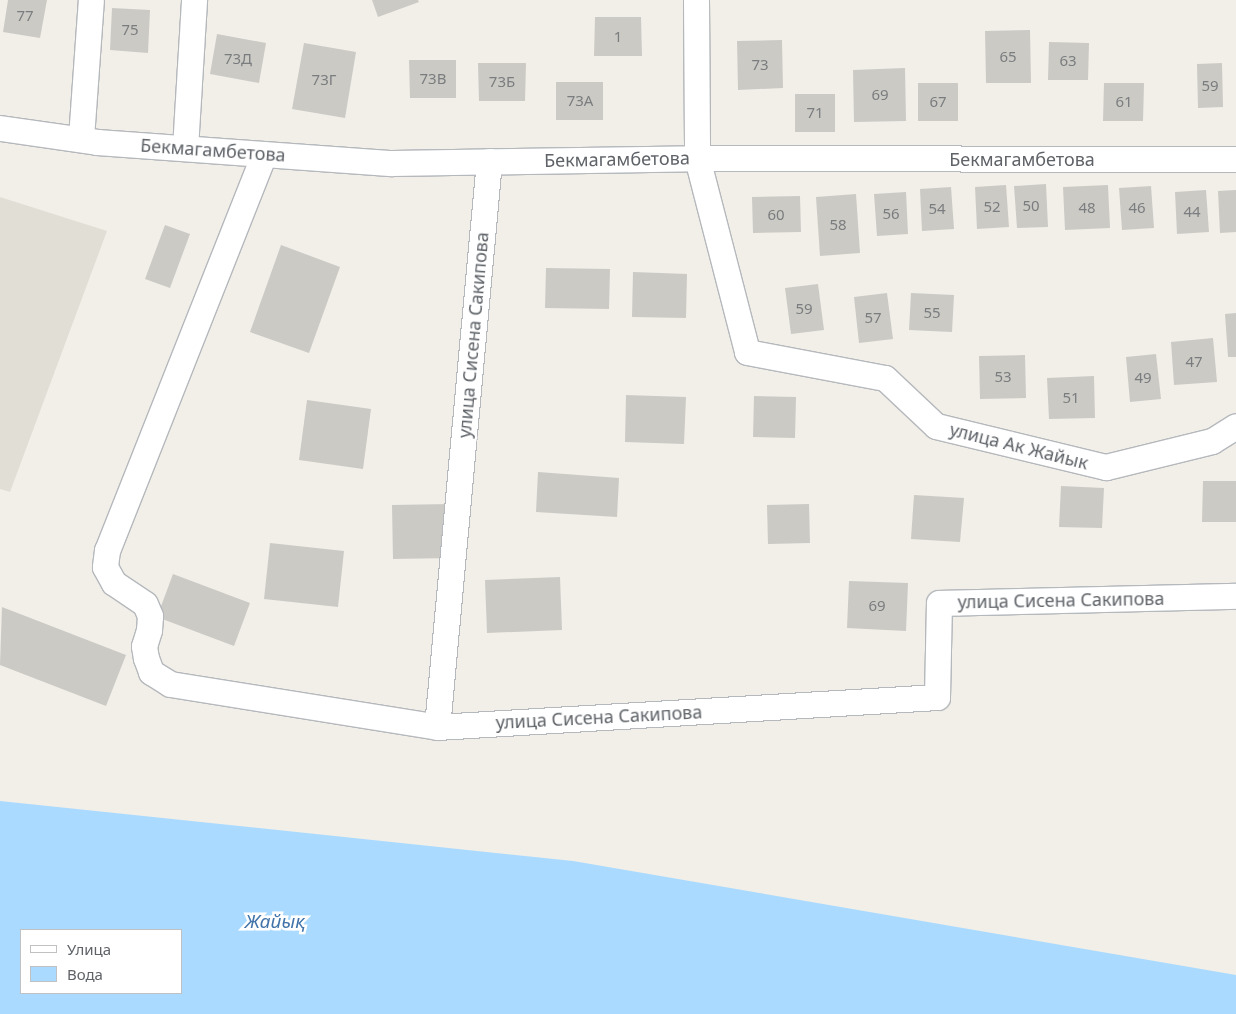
<!DOCTYPE html>
<html>
<head>
<meta charset="utf-8">
<style>
  body { margin:0 }
  #map { position:relative; width:1236px; height:1014px; overflow:hidden; background:#f1efe8; font-family:"Noto Sans",sans-serif }
  div>[style] { position:absolute }
  .education>* { inset:0; background:#e1ded6 }
  .water>* { inset:0; background:#aadaff }
  .building>* { inset:0; background:#cccac5 }
  .roads { filter:drop-shadow(1px 0 #b5b8bc) drop-shadow(-1px 0 #b5b8bc) drop-shadow(0 1px #b5b8bc) drop-shadow(0 -1px #b5b8bc) }
  .street>* { height:25px; margin:-12.5px; padding:0 12.5px; transform-origin:12.5px; border-radius:12.5px; background:#fff }
  span { translate:-50% -50%; white-space:nowrap; text-align:center; line-height:1.15; -webkit-text-stroke:5px #fff; paint-order:stroke }
  .number-label { font-size:15px; color:#7a7d7f }
  .number-label span { -webkit-text-stroke-width:0 }
  .street-label { font-size:18px; color:#5f6368 }
  .water-label { font-size:19px; color:#4174aa; font-style:italic }
  .legend { position:absolute; left:20px; top:929px; width:162px; height:65px; box-sizing:border-box; background:#fff; border:1px solid #bfc1c3; margin:0; padding:6px 9px; list-style:none; font-size:15px; color:#5f6368 }
  .legend li { display:flex; align-items:center; gap:10px; height:25px }
  .legend b { width:25px; border:1px solid #bfc1c3 }
</style>
</head>
<body>
<div id="map">
  <div class="education">
    <i style="clip-path:polygon(0 197px,107px 231px,10px 492px,0 489px)"></i>
  </div>
  <div class="water">
    <i style="clip-path:polygon(evenodd,0 801px,573px 861px,1236px 975px,1236px 1014px,0 1014px,0 801px,21px 930px,181px 930px,181px 993px,21px 993px,21px 930px)"></i>
  </div>
  <div class="building">
    <i style="clip-path:polygon(8px 0,47px 0,40px 38px,3px 32px)"></i>
    <i style="clip-path:polygon(372px 0,418px 0,419px 2px,378px 17px)"></i>
    <i style="clip-path:polygon(112px 8px,150px 10px,148px 53px,110px 50px)"></i>
    <i style="clip-path:polygon(595px 17px,641px 17px,642px 56px,594px 56px)"></i>
    <i style="clip-path:polygon(1030px 30px,1031px 83px,986px 83px,985px 31px)"></i>
    <i style="clip-path:polygon(217px 34px,266px 43px,259px 83px,210px 74px)"></i>
    <i style="clip-path:polygon(782px 40px,783px 88px,738px 90px,737px 41px)"></i>
    <i style="clip-path:polygon(1049px 42px,1089px 43px,1088px 80px,1048px 80px)"></i>
    <i style="clip-path:polygon(304px 43px,356px 52px,345px 118px,292px 109px)"></i>
    <i style="clip-path:polygon(409px 60px,456px 60px,456px 98px,410px 98px)"></i>
    <i style="clip-path:polygon(478px 63px,526px 63px,525px 101px,479px 101px)"></i>
    <i style="clip-path:polygon(1222px 63px,1223px 107px,1198px 108px,1197px 64px)"></i>
    <i style="clip-path:polygon(905px 68px,906px 121px,854px 122px,853px 70px)"></i>
    <i style="clip-path:polygon(556px 82px,603px 82px,603px 120px,556px 120px)"></i>
    <i style="clip-path:polygon(918px 83px,958px 83px,958px 121px,918px 121px)"></i>
    <i style="clip-path:polygon(1104px 83px,1144px 83px,1143px 121px,1103px 121px)"></i>
    <i style="clip-path:polygon(795px 94px,835px 94px,835px 132px,795px 132px)"></i>
    <i style="clip-path:polygon(1046px 184px,1048px 227px,1017px 228px,1014px 186px)"></i>
    <i style="clip-path:polygon(1006px 185px,1009px 227px,977px 229px,975px 187px)"></i>
    <i style="clip-path:polygon(1108px 185px,1110px 228px,1065px 230px,1063px 187px)"></i>
    <i style="clip-path:polygon(1151px 186px,1154px 228px,1122px 230px,1119px 188px)"></i>
    <i style="clip-path:polygon(951px 187px,954px 229px,922px 231px,920px 189px)"></i>
    <i style="clip-path:polygon(1206px 190px,1209px 232px,1177px 234px,1175px 192px)"></i>
    <i style="clip-path:polygon(1236px 190px,1236px 232px,1220px 233px,1218px 191px)"></i>
    <i style="clip-path:polygon(906px 192px,908px 234px,877px 236px,874px 194px)"></i>
    <i style="clip-path:polygon(856px 194px,860px 253px,820px 256px,816px 197px)"></i>
    <i style="clip-path:polygon(800px 196px,801px 232px,753px 233px,752px 197px)"></i>
    <i style="clip-path:polygon(165px 225px,190px 234px,170px 288px,145px 279px)"></i>
    <i style="clip-path:polygon(281px 245px,340px 267px,309px 353px,250px 332px)"></i>
    <i style="clip-path:polygon(546px 268px,610px 269px,609px 309px,545px 308px)"></i>
    <i style="clip-path:polygon(633px 272px,687px 274px,686px 318px,632px 317px)"></i>
    <i style="clip-path:polygon(818px 284px,824px 330px,791px 334px,785px 288px)"></i>
    <i style="clip-path:polygon(887px 293px,893px 339px,859px 343px,854px 297px)"></i>
    <i style="clip-path:polygon(911px 293px,954px 295px,952px 332px,909px 330px)"></i>
    <i style="clip-path:polygon(1236px 313px,1236px 357px,1228px 357px,1225px 314px)"></i>
    <i style="clip-path:polygon(1213px 338px,1217px 382px,1174px 385px,1171px 342px)"></i>
    <i style="clip-path:polygon(1156px 354px,1161px 399px,1130px 402px,1126px 357px)"></i>
    <i style="clip-path:polygon(1025px 355px,1026px 398px,980px 399px,979px 356px)"></i>
    <i style="clip-path:polygon(1094px 376px,1095px 418px,1049px 419px,1047px 378px)"></i>
    <i style="clip-path:polygon(626px 395px,686px 397px,684px 444px,625px 442px)"></i>
    <i style="clip-path:polygon(754px 396px,796px 397px,795px 438px,753px 437px)"></i>
    <i style="clip-path:polygon(307px 400px,371px 409px,363px 469px,299px 460px)"></i>
    <i style="clip-path:polygon(538px 472px,619px 478px,617px 517px,536px 512px)"></i>
    <i style="clip-path:polygon(1203px 481px,1236px 481px,1236px 522px,1202px 522px)"></i>
    <i style="clip-path:polygon(1061px 486px,1104px 488px,1102px 528px,1059px 527px)"></i>
    <i style="clip-path:polygon(914px 495px,964px 498px,960px 542px,911px 539px)"></i>
    <i style="clip-path:polygon(451px 504px,452px 558px,393px 559px,392px 505px)"></i>
    <i style="clip-path:polygon(809px 504px,810px 543px,768px 544px,767px 505px)"></i>
    <i style="clip-path:polygon(270px 543px,344px 551px,338px 607px,264px 599px)"></i>
    <i style="clip-path:polygon(173px 574px,250px 603px,234px 646px,157px 617px)"></i>
    <i style="clip-path:polygon(560px 577px,562px 630px,487px 633px,485px 580px)"></i>
    <i style="clip-path:polygon(849px 581px,908px 583px,906px 631px,847px 628px)"></i>
    <i style="clip-path:polygon(2px 607px,126px 655px,106px 706px,0 665px)"></i>
  </div>
  <div class="roads">
    <div class="street">
      <i style="left:696px;top:0;width:158px;rotate:89.6deg"></i>
      <i style="left:697px;top:158px;width:200px;rotate:75.5deg"></i>
      <i style="left:747px;top:352px;width:140px;rotate:10.7deg"></i>
      <i style="left:885px;top:378px;width:70px;rotate:43.3deg"></i>
      <i style="left:936px;top:426px;width:175px;rotate:13.6deg"></i>
      <i style="left:1106px;top:467px;width:109px;rotate:-13.8deg"></i>
      <i style="left:1212px;top:441px;width:28px;rotate:-32deg"></i>
      <i style="left:0;top:128px;width:98px;rotate:8.2deg"></i>
      <i style="left:97px;top:142px;width:296px;rotate:4.1deg"></i>
      <i style="left:392px;top:163px;width:305px;rotate:-0.9deg"></i>
      <i style="left:697px;top:158px;width:539px;rotate:0.11deg"></i>
      <i style="left:81px;top:138px;width:138px;rotate:-85.9deg"></i>
      <i style="left:185px;top:148px;width:148px;rotate:-86.5deg"></i>
      <i style="left:264px;top:154px;width:426px;rotate:111.6deg"></i>
      <i style="left:107px;top:550px;width:17px;rotate:97deg"></i>
      <i style="left:105px;top:567px;width:18px;rotate:61deg"></i>
      <i style="left:114px;top:583px;width:37px;rotate:34deg"></i>
      <i style="left:145px;top:604px;width:13px;rotate:67deg"></i>
      <i style="left:150px;top:616px;width:14px;rotate:94deg"></i>
      <i style="left:149px;top:630px;width:17px;rotate:107deg"></i>
      <i style="left:144px;top:646px;width:12px;rotate:81deg"></i>
      <i style="left:146px;top:658px;width:15px;rotate:70deg"></i>
      <i style="left:151px;top:672px;width:22px;rotate:32deg"></i>
      <i style="left:170px;top:684px;width:270px;rotate:9.1deg"></i>
      <i style="left:489px;top:161px;width:568px;rotate:95.25deg"></i>
      <i style="left:437px;top:727px;width:501px;rotate:-3.43deg"></i>
      <i style="left:937px;top:697px;width:94px;rotate:-88.8deg"></i>
      <i style="left:939px;top:603px;width:297px;rotate:-1.4deg"></i>
    </div>
  </div>
  <div class="number-label">
    <span style="left:25px;top:16px">77</span>
    <span style="left:130px;top:30px">75</span>
    <span style="left:618px;top:37px">1</span>
    <span style="left:1008px;top:57px">65</span>
    <span style="left:238px;top:59px">73Д</span>
    <span style="left:1068px;top:61px">63</span>
    <span style="left:760px;top:65px">73</span>
    <span style="left:433px;top:79px">73В</span>
    <span style="left:324px;top:80px">73Г</span>
    <span style="left:502px;top:82px">73Б</span>
    <span style="left:1210px;top:86px">59</span>
    <span style="left:880px;top:95px">69</span>
    <span style="left:580px;top:101px">73А</span>
    <span style="left:938px;top:102px">67</span>
    <span style="left:1124px;top:102px">61</span>
    <span style="left:815px;top:113px">71</span>
    <span style="left:1031px;top:206px">50</span>
    <span style="left:992px;top:207px">52</span>
    <span style="left:1087px;top:208px">48</span>
    <span style="left:1137px;top:208px">46</span>
    <span style="left:937px;top:209px">54</span>
    <span style="left:1192px;top:212px">44</span>
    <span style="left:891px;top:214px">56</span>
    <span style="left:776px;top:215px">60</span>
    <span style="left:838px;top:225px">58</span>
    <span style="left:804px;top:309px">59</span>
    <span style="left:932px;top:313px">55</span>
    <span style="left:873px;top:318px">57</span>
    <span style="left:1194px;top:362px">47</span>
    <span style="left:1003px;top:377px">53</span>
    <span style="left:1143px;top:378px">49</span>
    <span style="left:1071px;top:398px">51</span>
    <span style="left:877px;top:606px">69</span>
  </div>
  <div class="street-label">
    <span style="left:213px;top:150px;rotate:4deg">Бекмагамбетова</span>
    <span style="left:617px;top:159px;rotate:-1deg">Бекмагамбетова</span>
    <span style="left:1022px;top:159px">Бекмагамбетова</span>
    <span style="left:473px;top:335px;rotate:-85deg">улица Сисена Сакипова</span>
    <span style="left:1019px;top:446px;rotate:14deg">улица Ак Жайык</span>
    <span style="left:1061px;top:600px;rotate:-1deg">улица Сисена Сакипова</span>
    <span style="left:599px;top:717px;rotate:-3deg">улица Сисена Сакипова</span>
  </div>
  <div class="water-label">
    <span style="left:275px;top:922px">Жайық</span>
  </div>
  <ul class="legend">
  <li><b style="height:6px;background:#fff"></b>Улица</li>
  <li><b style="height:14px;background:#aadaff"></b>Вода</li>
  </ul>
</div>
</body>
</html>
